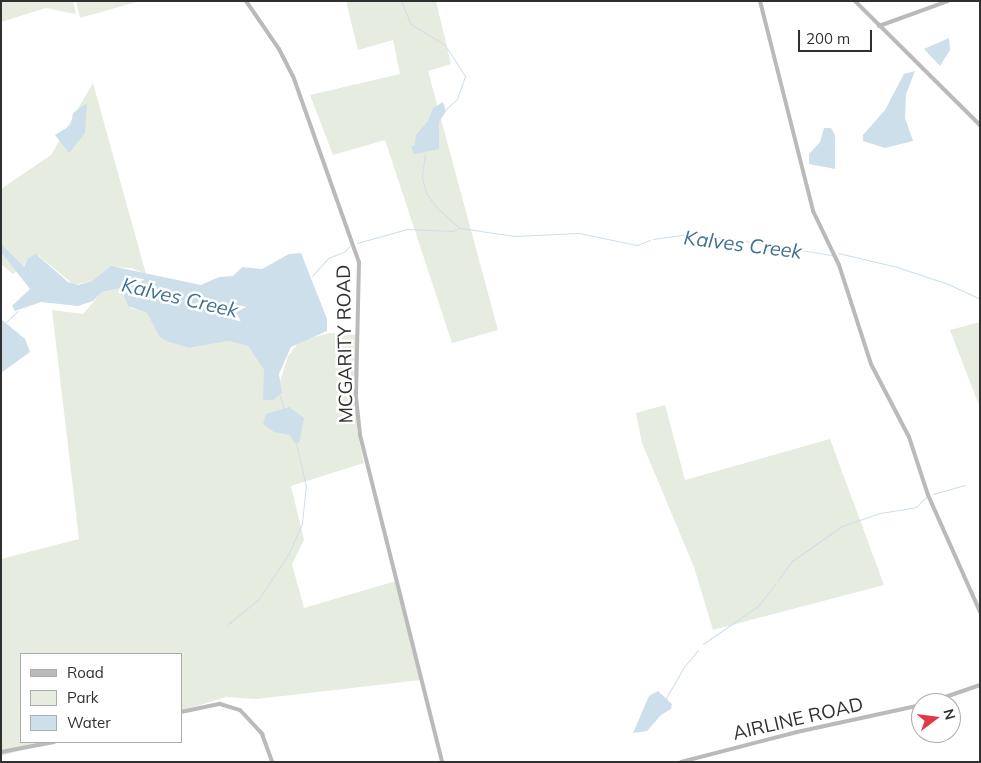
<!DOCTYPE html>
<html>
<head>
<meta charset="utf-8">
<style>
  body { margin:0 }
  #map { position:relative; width:981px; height:763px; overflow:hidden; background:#fff; font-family:Mulish,sans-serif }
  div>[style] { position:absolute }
  .green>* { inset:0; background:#e6ecdf }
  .water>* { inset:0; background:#ccdfeb }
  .stream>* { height:1px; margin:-0.5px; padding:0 0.5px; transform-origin:0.5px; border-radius:0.5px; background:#ccdfeb }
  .secondary>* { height:4px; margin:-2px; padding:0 2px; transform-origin:2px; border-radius:2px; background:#bababa }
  span { translate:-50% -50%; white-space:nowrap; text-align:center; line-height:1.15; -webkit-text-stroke:5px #fff; paint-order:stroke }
  .street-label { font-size:19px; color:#303030 }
  .water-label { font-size:20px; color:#41718f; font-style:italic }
  .frame { position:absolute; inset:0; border:2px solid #303030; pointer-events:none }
  .legend { position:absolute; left:20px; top:653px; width:162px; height:90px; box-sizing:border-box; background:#fff; border:1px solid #acacac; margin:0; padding:6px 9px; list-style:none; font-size:15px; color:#303030 }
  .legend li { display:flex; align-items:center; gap:10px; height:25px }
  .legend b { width:25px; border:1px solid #acacac }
  .north { position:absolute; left:911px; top:693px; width:50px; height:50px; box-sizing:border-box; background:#fff; border:1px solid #acacac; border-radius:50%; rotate:75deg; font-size:14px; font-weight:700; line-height:20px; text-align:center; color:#303030 }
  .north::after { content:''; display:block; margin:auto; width:18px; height:22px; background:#dd3b49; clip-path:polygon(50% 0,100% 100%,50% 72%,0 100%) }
  .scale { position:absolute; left:798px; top:30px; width:74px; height:22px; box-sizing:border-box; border:2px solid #303030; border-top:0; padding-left:6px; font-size:15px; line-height:18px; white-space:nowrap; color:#303030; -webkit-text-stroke:4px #fff; paint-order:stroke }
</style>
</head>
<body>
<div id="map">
  <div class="green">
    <i style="clip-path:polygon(1px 1px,73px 1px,76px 14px,46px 8px,1px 22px)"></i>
    <i style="clip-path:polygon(76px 1px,140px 1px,80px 18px)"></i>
    <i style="clip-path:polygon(346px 1px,436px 1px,451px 64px,428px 71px,498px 330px,452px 343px,385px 140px,333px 155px,310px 95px,400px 74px,393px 40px,358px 50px)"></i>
    <i style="clip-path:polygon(93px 83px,146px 274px,131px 268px,110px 267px,92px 281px,74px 285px,38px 255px,28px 258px,24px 266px,13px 274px,1px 264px,1px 189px,51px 155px)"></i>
    <i style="clip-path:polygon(121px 288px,131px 308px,147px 313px,166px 341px,189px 348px,229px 341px,248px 346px,264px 370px,264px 400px,279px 385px,288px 356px,300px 341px,329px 333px,356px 335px,357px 431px,364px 463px,291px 486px,304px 540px,292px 564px,304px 608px,396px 581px,421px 680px,257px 699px,226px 697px,181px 711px,181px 654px,21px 654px,21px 742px,51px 742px,1px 756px,1px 559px,79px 539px,52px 310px,83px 314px,102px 292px)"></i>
    <i style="clip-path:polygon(980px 322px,980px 408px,950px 330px)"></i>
    <i style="clip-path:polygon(665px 405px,685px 480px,830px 439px,884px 585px,713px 630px,694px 567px,642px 443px,636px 413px)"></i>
  </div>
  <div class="water">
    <i style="clip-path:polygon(949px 38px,950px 50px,940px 66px,924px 49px)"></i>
    <i style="clip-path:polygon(915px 71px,906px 94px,905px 118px,913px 141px,885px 148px,863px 141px,863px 135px,885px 110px,904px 74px)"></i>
    <i style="clip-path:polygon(443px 102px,446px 111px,439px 122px,439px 149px,414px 154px,411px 147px,415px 145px,416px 135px,428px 121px,433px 108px)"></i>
    <i style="clip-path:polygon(87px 103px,85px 133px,69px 153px,55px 135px,71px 125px,73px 113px)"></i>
    <i style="clip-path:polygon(824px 128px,831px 128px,835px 135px,835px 169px,809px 164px,809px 154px,820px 142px)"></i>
    <i style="clip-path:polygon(1px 244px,24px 267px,28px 258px,36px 254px,68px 282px,78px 285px,92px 281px,111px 266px,201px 285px,219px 277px,233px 276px,242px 267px,262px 269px,289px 254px,301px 253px,327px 319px,327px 331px,291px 347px,279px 374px,282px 393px,273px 400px,263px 400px,264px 370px,248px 346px,229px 341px,189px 348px,166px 341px,159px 336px,147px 313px,128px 306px,121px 288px,102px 292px,93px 301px,78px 306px,41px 302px,15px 311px,12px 306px,30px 289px,1px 252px)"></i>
    <i style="clip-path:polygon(1px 319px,25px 339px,30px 352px,1px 373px)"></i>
    <i style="clip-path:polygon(289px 407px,304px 418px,299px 443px,295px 443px,290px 435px,274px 432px,263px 424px,266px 414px)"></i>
    <i style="clip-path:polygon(658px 691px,672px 704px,671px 709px,661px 715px,647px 731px,633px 733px,649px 696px)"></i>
  </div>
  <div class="stream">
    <i style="left:401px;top:1px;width:25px;rotate:67deg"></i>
    <i style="left:411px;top:24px;width:40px;rotate:32deg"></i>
    <i style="left:445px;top:45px;width:37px;rotate:57deg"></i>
    <i style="left:465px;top:76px;width:24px;rotate:109deg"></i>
    <i style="left:457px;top:99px;width:15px;rotate:138deg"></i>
    <i style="left:425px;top:153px;width:25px;rotate:97deg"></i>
    <i style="left:422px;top:178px;width:16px;rotate:75deg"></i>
    <i style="left:426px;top:193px;width:17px;rotate:54deg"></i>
    <i style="left:436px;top:207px;width:31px;rotate:42deg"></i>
    <i style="left:653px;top:239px;width:27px;rotate:-8deg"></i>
    <i style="left:680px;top:235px;width:28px"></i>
    <i style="left:708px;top:235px;width:126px;rotate:9.2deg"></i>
    <i style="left:357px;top:243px;width:52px;rotate:-15.6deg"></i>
    <i style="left:407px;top:229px;width:46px;rotate:2.5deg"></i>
    <i style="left:453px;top:231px;width:8px;rotate:-23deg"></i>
    <i style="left:460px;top:228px;width:56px;rotate:8.3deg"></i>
    <i style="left:515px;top:236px;width:64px;rotate:-2.7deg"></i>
    <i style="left:579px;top:233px;width:59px;rotate:11.7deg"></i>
    <i style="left:637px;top:245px;width:14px;rotate:-21deg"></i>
    <i style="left:838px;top:253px;width:61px;rotate:13.3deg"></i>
    <i style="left:897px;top:267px;width:54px;rotate:18.4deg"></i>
    <i style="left:948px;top:284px;width:35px;rotate:25deg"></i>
    <i style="left:312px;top:276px;width:24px;rotate:-48deg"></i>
    <i style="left:328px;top:258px;width:17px;rotate:-21deg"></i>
    <i style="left:344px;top:252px;width:10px;rotate:-45deg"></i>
    <i style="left:6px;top:322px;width:16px;rotate:-43deg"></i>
    <i style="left:279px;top:393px;width:17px;rotate:73deg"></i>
    <i style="left:933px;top:494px;width:33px;rotate:-16deg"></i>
    <i style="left:778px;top:580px;width:24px;rotate:-54deg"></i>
    <i style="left:792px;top:561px;width:61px;rotate:-35deg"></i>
    <i style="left:842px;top:526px;width:40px;rotate:-18.9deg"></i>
    <i style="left:880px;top:513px;width:36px;rotate:-9deg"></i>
    <i style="left:916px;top:507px;width:14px;rotate:-45deg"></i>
    <i style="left:228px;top:624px;width:38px;rotate:-39deg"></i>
    <i style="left:258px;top:600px;width:54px;rotate:-56.3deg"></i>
    <i style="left:288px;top:555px;width:35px;rotate:-66deg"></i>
    <i style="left:302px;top:523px;width:37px;rotate:-84deg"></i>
    <i style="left:306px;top:486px;width:44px;rotate:-103.1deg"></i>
    <i style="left:703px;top:644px;width:67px;rotate:-34.6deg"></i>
    <i style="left:758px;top:606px;width:28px;rotate:-52deg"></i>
    <i style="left:666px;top:698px;width:34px;rotate:-60deg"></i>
    <i style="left:683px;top:668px;width:23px;rotate:-50deg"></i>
  </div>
  <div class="secondary">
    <i style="left:246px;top:1px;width:58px;rotate:55.5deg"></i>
    <i style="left:279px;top:49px;width:30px;rotate:63deg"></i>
    <i style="left:293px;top:76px;width:197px;rotate:70.5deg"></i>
    <i style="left:359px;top:262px;width:135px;rotate:91.3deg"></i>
    <i style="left:356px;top:397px;width:38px;rotate:84deg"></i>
    <i style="left:360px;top:435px;width:337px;rotate:75.9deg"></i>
    <i style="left:760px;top:1px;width:217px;rotate:75.8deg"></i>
    <i style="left:813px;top:211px;width:60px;rotate:64.3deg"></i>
    <i style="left:839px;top:265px;width:104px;rotate:72.1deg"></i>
    <i style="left:871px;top:364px;width:82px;rotate:62.5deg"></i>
    <i style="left:909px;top:437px;width:61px;rotate:71.9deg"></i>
    <i style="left:928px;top:495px;width:128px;rotate:66deg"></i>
    <i style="left:855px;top:1px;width:176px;rotate:44.8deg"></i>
    <i style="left:879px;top:26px;width:73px;rotate:-19.9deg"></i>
    <i style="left:928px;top:703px;width:55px;rotate:-19.1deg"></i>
    <i style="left:181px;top:712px;width:40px;rotate:-12deg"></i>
    <i style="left:220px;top:704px;width:21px;rotate:17deg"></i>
    <i style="left:240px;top:710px;width:33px;rotate:47deg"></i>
    <i style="left:262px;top:734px;width:30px;rotate:70deg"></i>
    <i style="left:1px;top:752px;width:54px;rotate:-10.7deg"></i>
    <i style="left:681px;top:762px;width:120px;rotate:-14.5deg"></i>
    <i style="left:797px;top:732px;width:127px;rotate:-12.3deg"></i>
  </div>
  <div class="street-label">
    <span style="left:345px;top:344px;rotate:-91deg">MCGARITY ROAD</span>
    <span style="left:798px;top:719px;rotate:-13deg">AIRLINE ROAD</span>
  </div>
  <div class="water-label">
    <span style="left:743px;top:244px;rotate:7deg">Kalves Creek</span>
    <span style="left:180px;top:297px;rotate:13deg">Kalves Creek</span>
  </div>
  <div class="frame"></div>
  <ul class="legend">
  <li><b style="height:6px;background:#bababa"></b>Road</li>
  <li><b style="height:14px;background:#e6ecdf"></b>Park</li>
  <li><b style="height:14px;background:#ccdfeb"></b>Water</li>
  </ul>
  <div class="north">N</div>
  <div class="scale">200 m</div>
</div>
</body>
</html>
